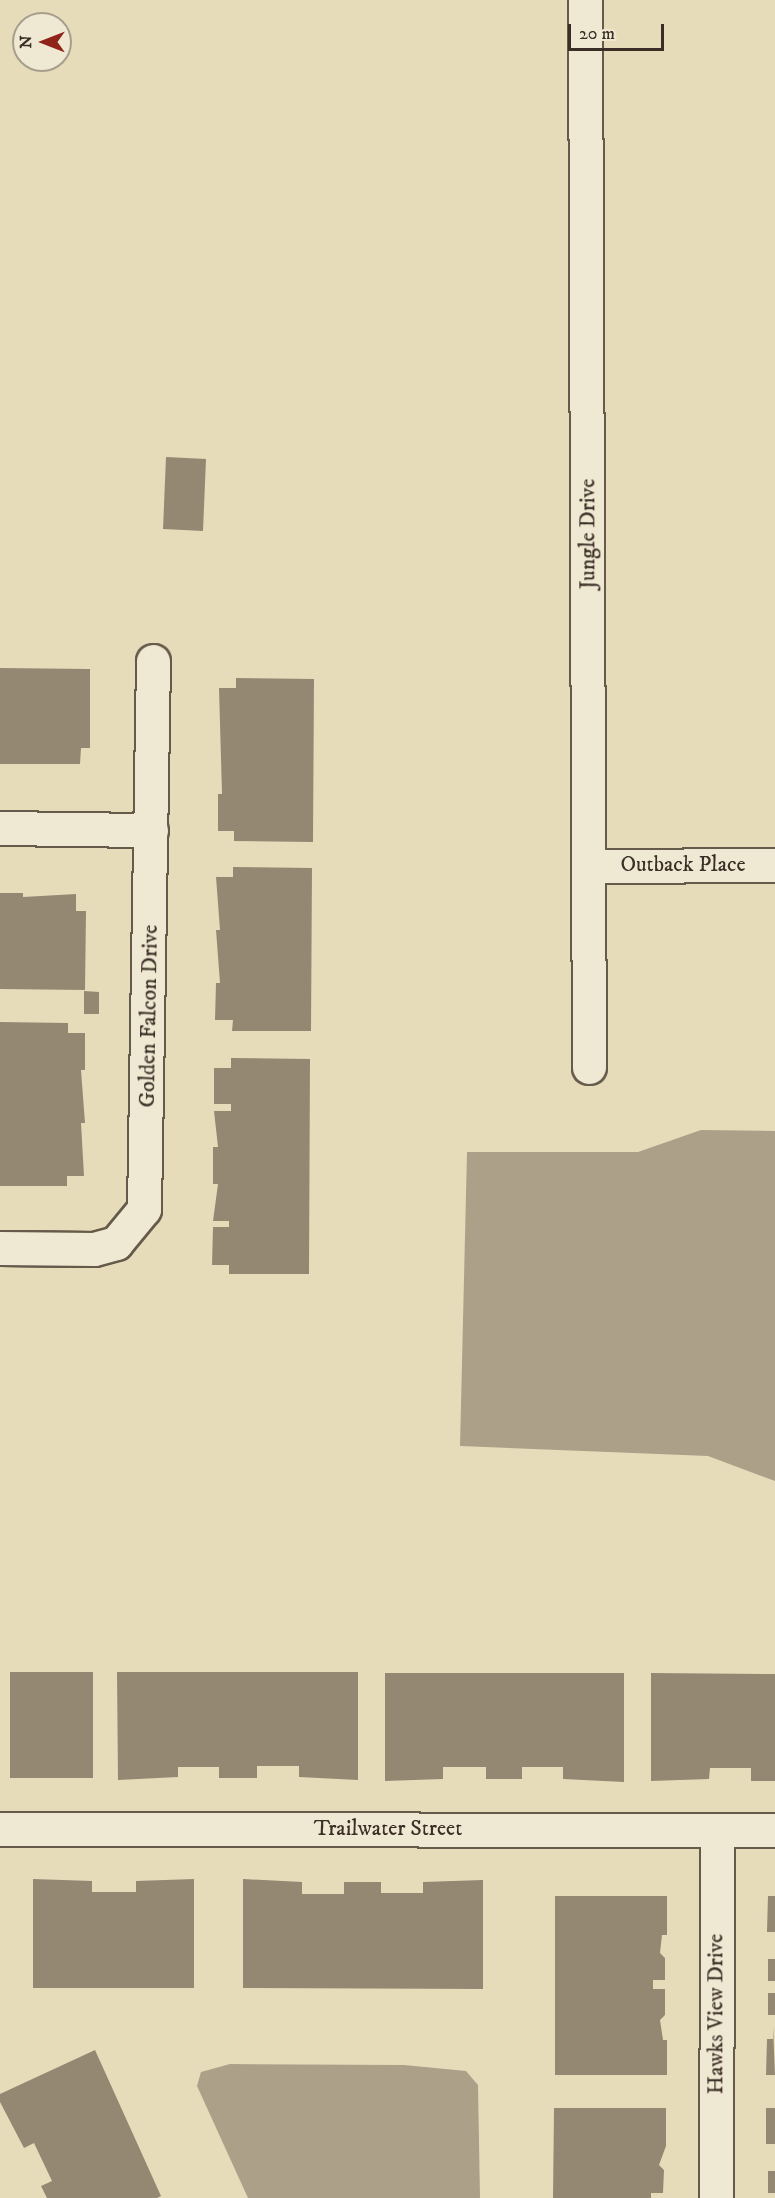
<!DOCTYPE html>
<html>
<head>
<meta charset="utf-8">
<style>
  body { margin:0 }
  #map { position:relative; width:775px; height:2198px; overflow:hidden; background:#e6dcba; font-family:"IM FELL DW Pica",serif }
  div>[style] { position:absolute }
  .water>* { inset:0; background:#aca188 }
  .building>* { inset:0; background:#948873 }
  .roads { filter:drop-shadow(2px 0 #665a4b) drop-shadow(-2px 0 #665a4b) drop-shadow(0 2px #665a4b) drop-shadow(0 -2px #665a4b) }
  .street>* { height:33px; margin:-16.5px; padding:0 16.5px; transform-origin:16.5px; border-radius:16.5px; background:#efe8d2 }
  span { translate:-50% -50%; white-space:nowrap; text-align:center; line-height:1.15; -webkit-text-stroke:5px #efe8d2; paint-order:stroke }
  .street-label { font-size:22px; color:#3b2e26 }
  .north { position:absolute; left:12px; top:12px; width:60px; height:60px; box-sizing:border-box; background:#efe8d2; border:2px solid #a79e8d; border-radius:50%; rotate:270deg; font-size:16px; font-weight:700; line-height:24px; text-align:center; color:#3b2e26 }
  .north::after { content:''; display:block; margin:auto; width:21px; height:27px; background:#8f2418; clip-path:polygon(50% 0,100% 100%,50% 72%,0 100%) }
  .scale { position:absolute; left:568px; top:24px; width:96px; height:27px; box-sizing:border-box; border:3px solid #3b2e26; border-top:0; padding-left:8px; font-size:18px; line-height:21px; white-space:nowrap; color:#3b2e26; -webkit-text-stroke:4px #efe8d2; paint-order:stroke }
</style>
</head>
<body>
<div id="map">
  <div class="water">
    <i style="clip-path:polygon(701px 1130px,775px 1131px,775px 1481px,708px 1456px,460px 1446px,467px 1152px,638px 1152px)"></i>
    <i style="clip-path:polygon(230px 2064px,404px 2065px,466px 2071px,478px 2085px,480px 2198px,248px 2198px,197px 2086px,201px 2072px)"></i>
  </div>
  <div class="building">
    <i style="clip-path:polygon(166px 457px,206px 459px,203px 531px,163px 529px)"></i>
    <i style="clip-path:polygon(0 668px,90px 669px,90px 748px,81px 748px,80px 764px,0 764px)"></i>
    <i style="clip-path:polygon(236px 678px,314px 679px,313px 842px,234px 841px,234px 831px,218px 831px,218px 794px,222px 794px,219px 688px,236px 688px)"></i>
    <i style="clip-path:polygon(233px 867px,312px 868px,311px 1031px,232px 1031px,233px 1020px,215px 1020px,216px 983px,220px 983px,216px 930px,220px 930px,216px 877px,233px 877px)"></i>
    <i style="clip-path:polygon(0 893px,23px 893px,23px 897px,76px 894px,76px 911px,86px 911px,85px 990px,0 989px)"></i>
    <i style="clip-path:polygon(84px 991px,99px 992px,99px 1014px,84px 1014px)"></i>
    <i style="clip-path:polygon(0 1022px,68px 1023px,68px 1033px,85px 1033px,85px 1070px,81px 1070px,85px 1123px,81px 1123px,84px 1176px,67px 1176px,67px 1186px,0 1186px)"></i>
    <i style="clip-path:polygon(231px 1058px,310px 1059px,309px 1274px,229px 1274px,229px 1265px,212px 1265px,213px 1227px,229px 1227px,229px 1221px,213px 1221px,218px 1184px,213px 1184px,213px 1147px,218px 1147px,214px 1111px,231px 1111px,231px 1104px,214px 1104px,214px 1068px,231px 1068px)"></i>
    <i style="clip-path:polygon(10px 1672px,93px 1672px,93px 1778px,10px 1778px)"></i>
    <i style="clip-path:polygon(117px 1672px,358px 1672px,358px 1780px,299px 1777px,299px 1766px,257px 1766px,257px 1778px,219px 1778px,219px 1767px,178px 1767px,178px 1777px,118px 1780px)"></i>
    <i style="clip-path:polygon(385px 1673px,624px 1673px,624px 1782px,563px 1779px,563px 1767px,522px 1767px,522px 1779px,486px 1779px,486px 1767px,443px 1767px,443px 1779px,385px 1781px)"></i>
    <i style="clip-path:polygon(651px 1673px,775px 1674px,775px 1781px,751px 1781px,751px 1768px,710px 1768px,709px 1779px,651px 1781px)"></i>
    <i style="clip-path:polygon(33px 1879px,92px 1881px,92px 1892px,136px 1892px,136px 1881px,194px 1879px,194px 1988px,33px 1988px)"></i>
    <i style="clip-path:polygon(243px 1879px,302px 1882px,302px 1894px,344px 1894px,344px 1882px,381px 1882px,381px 1893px,423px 1893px,423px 1882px,483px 1880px,483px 1989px,243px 1988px)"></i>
    <i style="clip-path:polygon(555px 1896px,667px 1896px,667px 1935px,662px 1935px,660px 1953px,665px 1958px,665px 1980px,653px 1980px,653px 1989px,665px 1989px,665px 2015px,660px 2020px,663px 2040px,667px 2040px,667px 2075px,555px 2075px)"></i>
    <i style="clip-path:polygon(768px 1896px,775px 1896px,775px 1932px,767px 1932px)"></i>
    <i style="clip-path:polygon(768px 1959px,775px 1959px,775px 1981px,768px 1981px)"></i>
    <i style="clip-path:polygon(768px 1993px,775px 1993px,775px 2015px,768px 2015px)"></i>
    <i style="clip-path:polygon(773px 2026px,775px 2075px,766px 2075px,767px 2039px,773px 2039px)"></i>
    <i style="clip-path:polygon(95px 2050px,161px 2196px,157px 2198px,47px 2198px,41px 2186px,52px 2181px,34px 2143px,24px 2148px,0 2102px,0 2094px)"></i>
    <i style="clip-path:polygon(554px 2108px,666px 2108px,666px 2146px,659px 2165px,664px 2170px,663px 2193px,651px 2193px,651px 2198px,553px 2198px)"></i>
    <i style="clip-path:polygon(766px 2108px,775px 2108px,775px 2144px,766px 2144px)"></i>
    <i style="clip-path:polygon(768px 2171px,775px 2171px,775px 2193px,768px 2193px)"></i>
  </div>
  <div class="roads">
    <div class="street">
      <i style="left:585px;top:0;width:1067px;rotate:89.79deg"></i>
      <i style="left:0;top:828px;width:151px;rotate:0.8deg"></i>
      <i style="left:590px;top:866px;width:185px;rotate:-0.3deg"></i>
      <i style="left:0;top:1248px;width:94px;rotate:0.6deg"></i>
      <i style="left:94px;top:1249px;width:23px;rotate:-15deg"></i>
      <i style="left:116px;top:1243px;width:44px;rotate:-50.5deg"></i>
      <i style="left:144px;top:1209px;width:548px;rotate:-89.06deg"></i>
      <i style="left:0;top:1829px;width:775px;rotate:0.07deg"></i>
      <i style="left:716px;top:2198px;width:368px;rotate:-89.8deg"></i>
    </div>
  </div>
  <div class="street-label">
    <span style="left:588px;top:534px;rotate:-90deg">Jungle Drive</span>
    <span style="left:683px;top:865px">Outback Place</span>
    <span style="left:149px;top:1016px;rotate:-89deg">Golden Falcon Drive</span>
    <span style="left:388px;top:1829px">Trailwater Street</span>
    <span style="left:716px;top:2014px;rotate:-90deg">Hawks View Drive</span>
  </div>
  <div class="north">N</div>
  <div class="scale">20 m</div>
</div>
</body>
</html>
